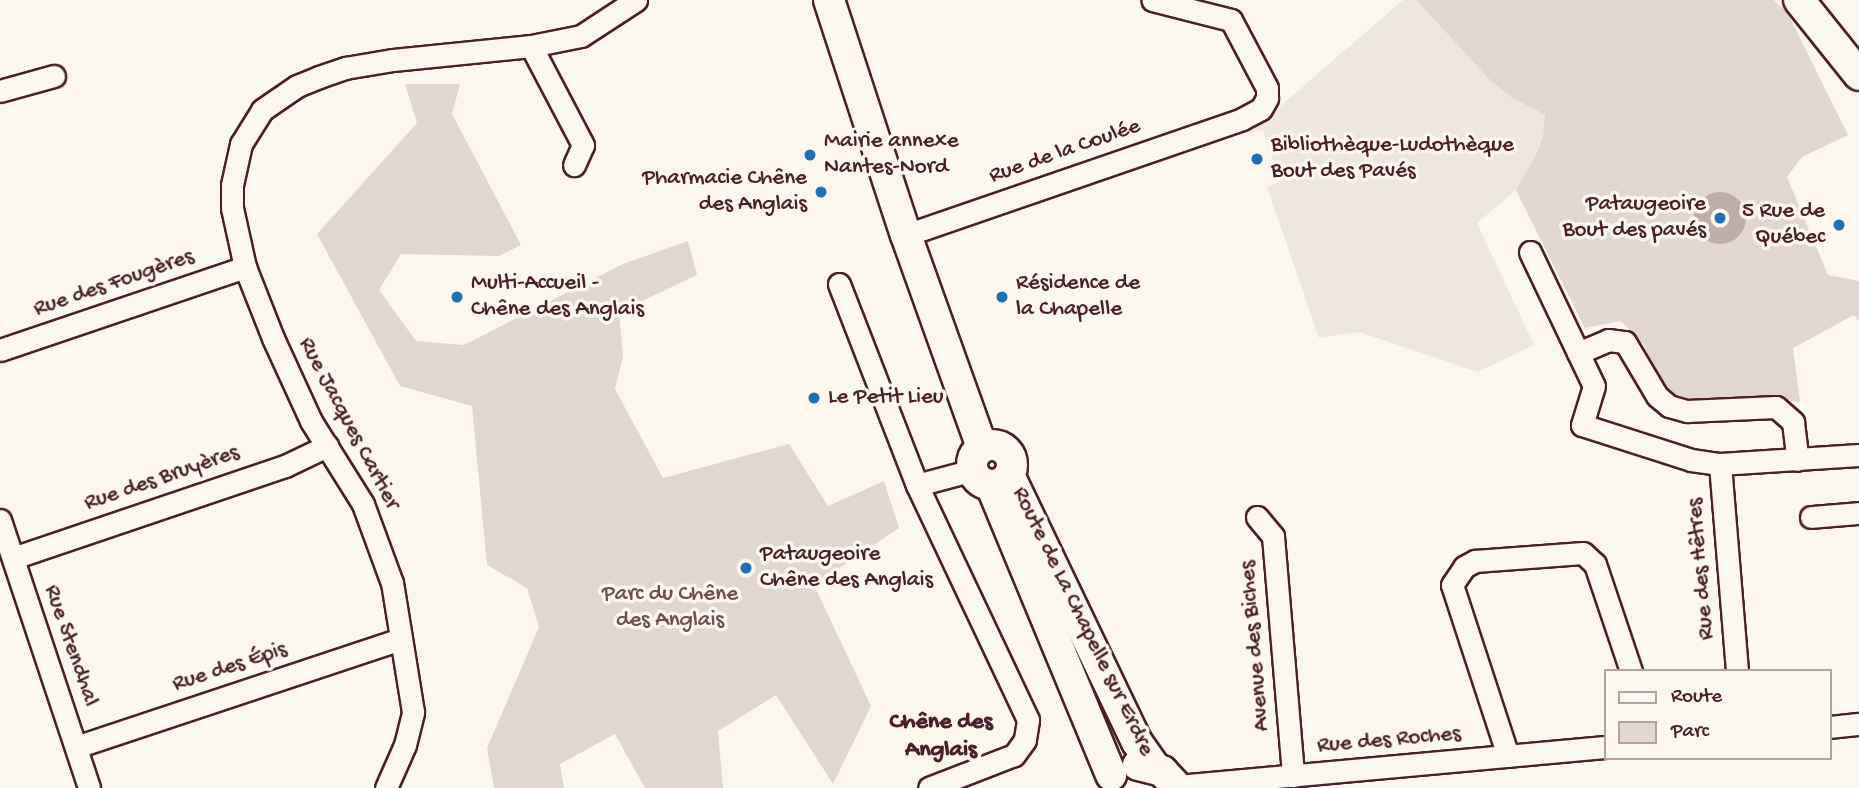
<!DOCTYPE html>
<html>
<head>
<meta charset="utf-8">
<style>
  body { margin:0 }
  #map { position:relative; width:1859px; height:788px; overflow:hidden; background:#fbf7ec; font-family:"Gochi Hand",sans-serif }
  div>[style] { position:absolute }
  .built>* { inset:0; background:#eee7de }
  .green>* { inset:0; background:#e2d7d0 }
  .water>* { inset:0; background:#bfadaa }
  .round { border-radius:50% }
  .roads { filter:drop-shadow(2px 0 #4a1f2b) drop-shadow(-2px 0 #4a1f2b) drop-shadow(0 2px #4a1f2b) drop-shadow(0 -2px #4a1f2b) }
  .street>* { height:21px; margin:-10.5px; padding:0 10.5px; transform-origin:10.5px; border-radius:10.5px; background:#fbf7ec }
  .secondary>* { height:30px; margin:-15px; padding:0 15px; transform-origin:15px; border-radius:15px; background:#fbf7ec }
  .secondary>.ring { margin:-15px; padding:0; box-sizing:content-box; background:none; border:30px solid #fbf7ec; border-radius:50% }
  .dots>* { width:19px; height:19px; translate:-50% -50%; box-sizing:border-box; border:4px solid #fbf7ec; border-radius:50% }
  span { translate:-50% -50%; white-space:nowrap; text-align:center; line-height:1.15; -webkit-text-stroke:7px #fbf7ec; paint-order:stroke }
  .poi-label { font-size:23px; color:#4a1f2b }
  .left { translate:0 -50%; text-align:left }
  .right { translate:-100% -50%; text-align:right }
  .street-label { font-size:23px; color:#4a1f2b }
  .park-label { font-size:23px; color:#704d54 }
  .neighbourhood-label { font-size:24px; color:#4a1f2b; font-weight:700 }
  .legend { position:absolute; left:1604px; top:669px; width:228px; height:91px; box-sizing:border-box; background:#fbf7ec; border:2px solid #b4a19f; margin:0; padding:9px 12px; list-style:none; font-size:21px; color:#4a1f2b }
  .legend li { display:flex; align-items:center; gap:14px; height:35px }
  .legend b { width:35px; border:2px solid #b4a19f }
</style>
</head>
<body>
<div id="map">
  <div class="built">
    <i style="clip-path:polygon(1403px 0,1416px 0,1489px 79px,1509px 96px,1545px 115px,1543px 136px,1527px 175px,1516px 190px,1477px 223px,1534px 345px,1478px 372px,1359px 332px,1319px 338px,1267px 187px,1280px 182px,1263px 130px,1248px 134px)"></i>
  </div>
  <div class="green">
    <i style="clip-path:polygon(1416px 0,1774px 0,1788px 14px,1848px 135px,1802px 157px,1787px 177px,1828px 275px,1859px 281px,1859px 322px,1854px 315px,1793px 348px,1800px 402px,1763px 396px,1703px 403px,1668px 392px,1643px 344px,1621px 321px,1585px 328px,1516px 190px,1535px 157px,1543px 136px,1545px 115px,1509px 96px,1489px 79px)"></i>
    <i style="clip-path:polygon(405px 84px,460px 84px,452px 114px,521px 245px,499px 256px,401px 254px,379px 290px,416px 341px,464px 345px,623px 264px,688px 241px,697px 275px,619px 312px,623px 356px,615px 389px,663px 478px,789px 444px,828px 506px,884px 481px,899px 528px,814px 585px,871px 706px,833px 784px,776px 695px,718px 731px,723px 788px,645px 788px,615px 734px,560px 764px,564px 788px,494px 788px,487px 748px,539px 627px,527px 588px,487px 565px,472px 406px,400px 386px,317px 234px,417px 123px)"></i>
  </div>
  <div class="water">
    <i class="round" style="left:1694px;top:192px;width:52px;height:52px"></i>
  </div>
  <div class="roads">
    <div class="street">
      <i style="left:531px;top:46px;width:112px;rotate:62.3deg"></i>
      <i style="left:583px;top:145px;width:22px;rotate:114deg"></i>
      <i style="left:0;top:91px;width:56px;rotate:-15.5deg"></i>
      <i style="left:906px;top:235px;width:355px;rotate:-19deg"></i>
      <i style="left:1242px;top:119px;width:21px;rotate:-28deg"></i>
      <i style="left:1261px;top:109px;width:13px;rotate:-61deg"></i>
      <i style="left:1267px;top:98px;width:10px;rotate:-90deg"></i>
      <i style="left:1267px;top:88px;width:77px;rotate:-117.9deg"></i>
      <i style="left:1231px;top:20px;width:81px;rotate:-165.8deg"></i>
      <i style="left:1530px;top:252px;width:148px;rotate:64.5deg"></i>
      <i style="left:1594px;top:386px;width:41px;rotate:107.1deg"></i>
      <i style="left:1582px;top:425px;width:114px;rotate:17.8deg"></i>
      <i style="left:1691px;top:460px;width:29px;rotate:8deg"></i>
      <i style="left:1720px;top:464px;width:139px;rotate:-3.7deg"></i>
      <i style="left:839px;top:284px;width:216px;rotate:68.8deg"></i>
      <i style="left:917px;top:485px;width:260px;rotate:64.7deg"></i>
      <i style="left:1028px;top:720px;width:20px;rotate:99deg"></i>
      <i style="left:1025px;top:740px;width:19px;rotate:126deg"></i>
      <i style="left:1014px;top:755px;width:91px;rotate:158.8deg"></i>
      <i style="left:0;top:350px;width:259px;rotate:-18.7deg"></i>
      <i style="left:1578px;top:353px;width:33px;rotate:-23deg"></i>
      <i style="left:1608px;top:340px;width:17px;rotate:7deg"></i>
      <i style="left:1625px;top:342px;width:63px;rotate:59.3deg"></i>
      <i style="left:1657px;top:396px;width:16px;rotate:40deg"></i>
      <i style="left:1669px;top:406px;width:19px;rotate:16deg"></i>
      <i style="left:1687px;top:411px;width:89px;rotate:-2.6deg"></i>
      <i style="left:1776px;top:407px;width:23px;rotate:41deg"></i>
      <i style="left:1793px;top:422px;width:38px;rotate:83deg"></i>
      <i style="left:1720px;top:464px;width:208px;rotate:85.3deg"></i>
      <i style="left:917px;top:485px;width:58px;rotate:-15deg"></i>
      <i style="left:1257px;top:517px;width:25px;rotate:50deg"></i>
      <i style="left:1273px;top:536px;width:241px;rotate:85.2deg"></i>
      <i style="left:1811px;top:517px;width:48px;rotate:-4.8deg"></i>
      <i style="left:0;top:520px;width:282px;rotate:71.6deg"></i>
      <i style="left:13px;top:558px;width:287px;rotate:-18.7deg"></i>
      <i style="left:285px;top:466px;width:47px;rotate:-25.5deg"></i>
      <i style="left:1829px;top:727px;width:30px;rotate:-6deg"></i>
      <i style="left:76px;top:747px;width:342px;rotate:-18.4deg"></i>
      <i style="left:1508px;top:756px;width:180px;rotate:-108.1deg"></i>
      <i style="left:1452px;top:585px;width:22px;rotate:-56deg"></i>
      <i style="left:1464px;top:567px;width:13px;rotate:-29deg"></i>
      <i style="left:1475px;top:561px;width:108px;rotate:-4.2deg"></i>
      <i style="left:1583px;top:553px;width:16px;rotate:43deg"></i>
      <i style="left:1595px;top:564px;width:113px;rotate:71.4deg"></i>
      <i style="left:1177px;top:786px;width:430px;rotate:-5.2deg"></i>
      <i style="left:386px;top:788px;width:47px;rotate:-66.2deg"></i>
      <i style="left:405px;top:745px;width:34px;rotate:-76deg"></i>
      <i style="left:413px;top:712px;width:131px;rotate:-99.2deg"></i>
      <i style="left:392px;top:583px;width:84px;rotate:-110.2deg"></i>
      <i style="left:363px;top:504px;width:98px;rotate:-122.1deg"></i>
      <i style="left:311px;top:421px;width:91px;rotate:-114.6deg"></i>
      <i style="left:273px;top:338px;width:76px;rotate:-111.5deg"></i>
      <i style="left:245px;top:267px;width:60px;rotate:-102.4deg"></i>
      <i style="left:232px;top:208px;width:23px;rotate:-90deg"></i>
      <i style="left:232px;top:185px;width:42px;rotate:-77.6deg"></i>
      <i style="left:241px;top:144px;width:40px;rotate:-58deg"></i>
      <i style="left:262px;top:110px;width:42px;rotate:-34.4deg"></i>
      <i style="left:297px;top:86px;width:24px;rotate:-22deg"></i>
      <i style="left:319px;top:77px;width:28px;rotate:-19deg"></i>
      <i style="left:345px;top:68px;width:49px;rotate:-9.5deg"></i>
      <i style="left:393px;top:60px;width:139px;rotate:-5.8deg"></i>
      <i style="left:531px;top:46px;width:51px;rotate:-11.3deg"></i>
      <i style="left:581px;top:36px;width:66px;rotate:-33.2deg"></i>
    </div>
    <div class="secondary">
      <i style="left:829px;top:0;width:247px;rotate:71.9deg"></i>
      <i style="left:906px;top:235px;width:225px;rotate:70.3deg"></i>
      <i style="left:1799px;top:0;width:96px;rotate:51.3deg"></i>
      <i class="ring" style="left:972px;top:445px;width:10px;height:10px"></i>
      <i style="left:1009px;top:475px;width:296px;rotate:64.4deg"></i>
      <i style="left:1137px;top:742px;width:32px;rotate:55deg"></i>
      <i style="left:991px;top:485px;width:314px;rotate:67.5deg"></i>
      <i style="left:1138px;top:765px;width:25px;rotate:14deg"></i>
      <i style="left:1162px;top:771px;width:23px;rotate:47deg"></i>
    </div>
  </div>
  <div class="dots">
    <i style="left:810px;top:155px;background:#1f6fb2"></i>
    <i style="left:1257px;top:159px;background:#1f6fb2"></i>
    <i style="left:821px;top:192px;background:#1f6fb2"></i>
    <i style="left:1720px;top:218px;background:#1f6fb2"></i>
    <i style="left:1839px;top:225px;background:#1f6fb2"></i>
    <i style="left:457px;top:297px;background:#1f6fb2"></i>
    <i style="left:1002px;top:297px;background:#1f6fb2"></i>
    <i style="left:814px;top:398px;background:#1f6fb2"></i>
    <i style="left:746px;top:568px;background:#1f6fb2"></i>
  </div>
  <div class="poi-label">
    <span class="left" style="left:824px;top:155px">Mairie annexe<br>Nantes-Nord</span>
    <span class="left" style="left:1271px;top:159px">Bibliothèque-Ludothèque<br>Bout des Pavés</span>
    <span class="right" style="left:807px;top:192px">Pharmacie Chêne<br>des Anglais</span>
    <span class="right" style="left:1706px;top:218px">Pataugeoire<br>Bout des pavés</span>
    <span class="right" style="left:1825px;top:225px">5 Rue de<br>Québec</span>
    <span class="left" style="left:471px;top:297px">Multi-Accueil -<br>Chêne des Anglais</span>
    <span class="left" style="left:1016px;top:297px">Résidence de<br>la Chapelle</span>
    <span class="left" style="left:828px;top:398px">Le Petit Lieu</span>
    <span class="left" style="left:760px;top:568px">Pataugeoire<br>Chêne des Anglais</span>
  </div>
  <div class="street-label">
    <span style="left:1065px;top:152px;rotate:-19deg">Rue de la Coulée</span>
    <span style="left:114px;top:284px;rotate:-19deg">Rue des Fougères</span>
    <span style="left:348px;top:424px;rotate:62deg">Rue Jacques Cartier</span>
    <span style="left:162px;top:479px;rotate:-19deg">Rue des Bruyères</span>
    <span style="left:1702px;top:569px;rotate:-95deg">Rue des Hêtres</span>
    <span style="left:1082px;top:622px;rotate:64deg">Route de La Chapelle sur Erdre</span>
    <span style="left:70px;top:646px;rotate:71deg">Rue Stendhal</span>
    <span style="left:1256px;top:646px;rotate:-95deg">Avenue des Biches</span>
    <span style="left:230px;top:668px;rotate:-18deg">Rue des Épis</span>
    <span style="left:1389px;top:741px;rotate:-5deg">Rue des Roches</span>
  </div>
  <div class="park-label">
    <span style="left:670px;top:608px">Parc du Chêne<br>des Anglais</span>
  </div>
  <div class="neighbourhood-label">
    <span style="left:941px;top:737px">Chêne des<br>Anglais</span>
  </div>
  <ul class="legend">
  <li><b style="height:9px;background:#fbf7ec"></b>Route</li>
  <li><b style="height:19px;background:#e2d7d0"></b>Parc</li>
  </ul>
</div>
</body>
</html>
